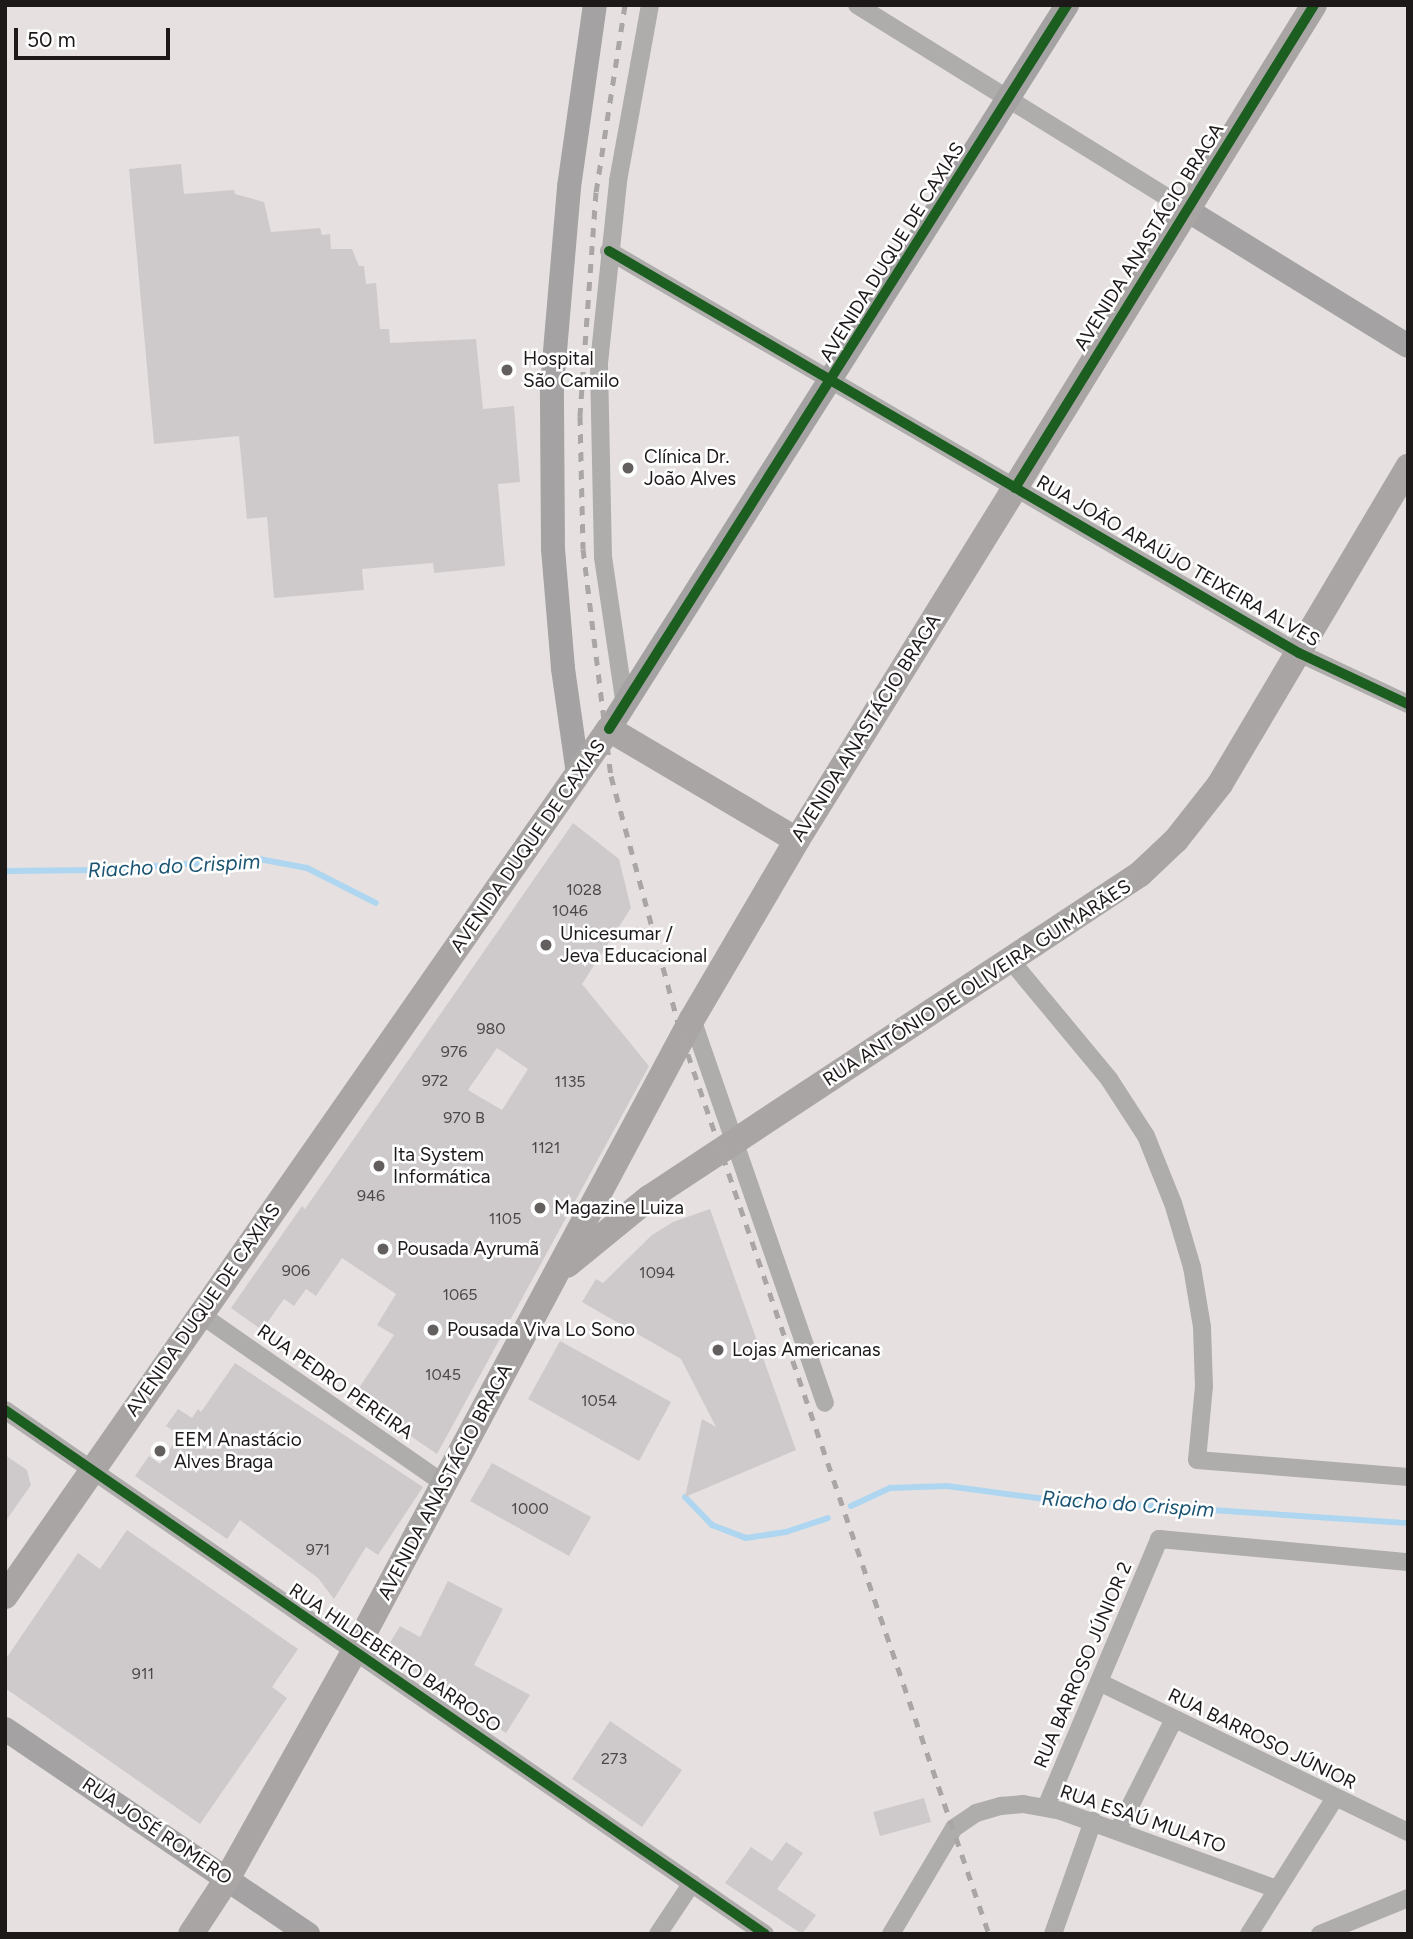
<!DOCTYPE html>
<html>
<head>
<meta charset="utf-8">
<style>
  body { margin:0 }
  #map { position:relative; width:1413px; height:1939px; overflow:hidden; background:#e6e1e0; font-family:Figtree,sans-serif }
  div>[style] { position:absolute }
  .stream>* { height:6px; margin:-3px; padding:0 3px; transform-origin:3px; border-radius:3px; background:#afd6f0 }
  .building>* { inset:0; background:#cecacc }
  .street>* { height:18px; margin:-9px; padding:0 9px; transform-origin:9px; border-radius:9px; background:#afacac }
  .secondary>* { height:24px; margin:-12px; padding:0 12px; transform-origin:12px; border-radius:12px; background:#a4a2a2 }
  .primary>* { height:26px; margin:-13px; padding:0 13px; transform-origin:13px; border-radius:13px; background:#a8a5a4 }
  .rail>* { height:5px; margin-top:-2.5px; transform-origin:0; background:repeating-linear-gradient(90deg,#a9a6a5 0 9px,transparent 0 18px) }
  .cycleway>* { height:10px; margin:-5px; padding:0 5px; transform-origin:5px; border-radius:5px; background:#1b5e20 }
  .dots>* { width:19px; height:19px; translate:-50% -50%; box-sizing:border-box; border:4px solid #fff; border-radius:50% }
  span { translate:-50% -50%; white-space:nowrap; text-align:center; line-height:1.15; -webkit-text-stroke:5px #fff; paint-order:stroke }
  .number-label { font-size:16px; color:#4b4848 }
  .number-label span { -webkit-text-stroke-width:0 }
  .street-label { font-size:19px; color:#1c1918 }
  .poi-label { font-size:19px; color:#1c1918 }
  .left { translate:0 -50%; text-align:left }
  .water-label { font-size:21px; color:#1b5473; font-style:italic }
  .frame { position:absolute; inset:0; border:7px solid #1c1918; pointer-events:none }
  .scale { position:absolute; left:14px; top:28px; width:156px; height:32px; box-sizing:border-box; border:4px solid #1c1918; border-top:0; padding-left:9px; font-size:21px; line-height:24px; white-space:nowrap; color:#1c1918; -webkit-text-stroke:5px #fff; paint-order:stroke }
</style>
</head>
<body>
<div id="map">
  <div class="stream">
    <i style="left:5px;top:871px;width:93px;rotate:-0.6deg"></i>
    <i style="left:98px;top:870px;width:161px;rotate:-3.9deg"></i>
    <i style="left:259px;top:859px;width:49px;rotate:10.6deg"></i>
    <i style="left:307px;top:868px;width:77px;rotate:26.9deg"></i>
    <i style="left:685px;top:1497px;width:39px;rotate:46deg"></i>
    <i style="left:712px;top:1525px;width:36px;rotate:21deg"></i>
    <i style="left:746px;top:1538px;width:40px;rotate:-8.5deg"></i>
    <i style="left:786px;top:1532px;width:44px;rotate:-18.4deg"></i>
    <i style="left:851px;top:1506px;width:43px;rotate:-24.8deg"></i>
    <i style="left:890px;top:1488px;width:57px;rotate:-2deg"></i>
    <i style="left:947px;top:1486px;width:99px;rotate:7.6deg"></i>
    <i style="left:1045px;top:1499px;width:364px;rotate:3.8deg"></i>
  </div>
  <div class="building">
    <i style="clip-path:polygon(181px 164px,184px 194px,234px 190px,235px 194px,264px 202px,271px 232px,320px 228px,322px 235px,330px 234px,331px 249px,352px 249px,359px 266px,364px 266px,366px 284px,376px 283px,380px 329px,389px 329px,390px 343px,476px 339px,483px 409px,514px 406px,520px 482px,498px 484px,505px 566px,434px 573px,433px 563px,362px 569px,364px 590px,274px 598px,267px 517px,247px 519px,239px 436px,154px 444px,129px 169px)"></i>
    <i style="clip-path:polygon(evenodd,573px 823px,619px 859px,631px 908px,582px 984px,649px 1066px,437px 1454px,353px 1397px,394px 1335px,377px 1325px,396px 1294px,342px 1258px,316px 1296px,306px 1289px,294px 1306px,284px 1299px,262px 1330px,231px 1308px,302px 1206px,305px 1209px,573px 823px,497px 1048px,528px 1069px,502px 1110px,468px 1090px,497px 1048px)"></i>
    <i style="clip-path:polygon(710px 1209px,796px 1450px,685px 1497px,702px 1419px,716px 1427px,681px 1359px,582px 1302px,596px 1279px,603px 1283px,652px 1235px,673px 1222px)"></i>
    <i style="clip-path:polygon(560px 1341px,671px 1402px,639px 1461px,528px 1399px)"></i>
    <i style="clip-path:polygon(235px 1363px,423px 1487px,378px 1555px,366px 1547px,334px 1599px,318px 1578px,240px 1520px,227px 1539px,135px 1476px,149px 1456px,160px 1464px,179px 1435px,166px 1426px,178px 1409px,192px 1418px,198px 1409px,201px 1412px)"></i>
    <i style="clip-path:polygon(5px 1455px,27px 1470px,31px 1485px,5px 1522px)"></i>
    <i style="clip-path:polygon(492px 1463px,591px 1517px,569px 1556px,470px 1501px)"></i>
    <i style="clip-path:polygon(127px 1530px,298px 1649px,272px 1687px,287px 1698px,200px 1824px,5px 1688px,5px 1660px,78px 1553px,100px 1569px)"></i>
    <i style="clip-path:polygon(448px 1581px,503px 1609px,474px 1665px,530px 1695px,506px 1733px,385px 1651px,400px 1626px,420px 1637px)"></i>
    <i style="clip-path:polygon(610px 1721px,682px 1770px,642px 1827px,572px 1779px)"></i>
    <i style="clip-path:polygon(924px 1798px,931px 1822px,880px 1836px,873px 1812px)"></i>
    <i style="clip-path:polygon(786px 1842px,803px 1853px,777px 1889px,816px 1915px,802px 1934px,725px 1883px,751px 1847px,772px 1861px)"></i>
  </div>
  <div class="street">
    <i style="left:857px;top:5px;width:388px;rotate:31.8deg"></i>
    <i style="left:609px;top:251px;width:799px;rotate:30.23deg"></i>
    <i style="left:1299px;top:653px;width:120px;rotate:25.1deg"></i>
    <i style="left:625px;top:706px;width:151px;rotate:-98.4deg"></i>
    <i style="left:603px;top:557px;width:194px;rotate:-91.2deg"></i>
    <i style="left:599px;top:363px;width:183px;rotate:-84deg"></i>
    <i style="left:618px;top:181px;width:179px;rotate:-79.7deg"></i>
    <i style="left:1012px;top:962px;width:152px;rotate:50.3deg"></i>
    <i style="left:1109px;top:1079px;width:68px;rotate:57deg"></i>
    <i style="left:1146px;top:1136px;width:72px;rotate:68.1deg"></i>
    <i style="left:1173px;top:1203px;width:67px;rotate:73.5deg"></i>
    <i style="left:1192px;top:1267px;width:61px;rotate:80.5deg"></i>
    <i style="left:1202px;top:1327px;width:59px;rotate:88.1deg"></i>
    <i style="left:1204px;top:1386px;width:74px;rotate:95.4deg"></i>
    <i style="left:1197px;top:1460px;width:212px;rotate:4.6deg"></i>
    <i style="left:692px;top:1019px;width:406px;rotate:70.9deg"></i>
    <i style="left:200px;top:1314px;width:298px;rotate:34.8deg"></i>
    <i style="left:5px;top:1410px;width:923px;rotate:34.59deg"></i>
    <i style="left:1099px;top:1682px;width:343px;rotate:25.9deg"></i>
    <i style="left:1046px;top:1807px;width:291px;rotate:-67.1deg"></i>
    <i style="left:1159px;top:1539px;width:250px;rotate:5.3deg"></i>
    <i style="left:1118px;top:1830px;width:124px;rotate:-63.2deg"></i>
    <i style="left:658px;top:1934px;width:61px;rotate:-56.3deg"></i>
    <i style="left:891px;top:1934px;width:123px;rotate:-59.3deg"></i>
    <i style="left:954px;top:1828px;width:27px;rotate:-34deg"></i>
    <i style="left:976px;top:1813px;width:26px;rotate:-16deg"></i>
    <i style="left:1001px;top:1806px;width:22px;rotate:-5deg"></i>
    <i style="left:1023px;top:1804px;width:39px;rotate:10deg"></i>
    <i style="left:1061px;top:1811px;width:230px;rotate:19.9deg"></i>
    <i style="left:1053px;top:1934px;width:120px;rotate:-70.5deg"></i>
    <i style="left:1249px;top:1934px;width:161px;rotate:-57.7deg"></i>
    <i style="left:1320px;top:1934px;width:95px;rotate:-22.2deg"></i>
  </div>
  <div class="secondary">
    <i style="left:1187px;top:210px;width:259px;rotate:31.6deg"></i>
    <i style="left:609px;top:729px;width:857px;rotate:-57.68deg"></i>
    <i style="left:578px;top:774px;width:107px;rotate:-98.1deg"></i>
    <i style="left:563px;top:668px;width:120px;rotate:-94.8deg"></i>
    <i style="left:553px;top:548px;width:162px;rotate:-90.4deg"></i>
    <i style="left:552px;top:386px;width:200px;rotate:-85.1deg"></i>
    <i style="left:569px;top:187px;width:184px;rotate:-81.9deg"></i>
    <i style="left:5px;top:1729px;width:366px;rotate:34.1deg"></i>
  </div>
  <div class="primary">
    <i style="left:567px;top:1265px;width:106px;rotate:-39.3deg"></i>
    <i style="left:649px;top:1198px;width:588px;rotate:-33.42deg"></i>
    <i style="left:1140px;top:874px;width:50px;rotate:-43.4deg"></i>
    <i style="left:1176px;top:840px;width:71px;rotate:-51.8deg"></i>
    <i style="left:1220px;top:784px;width:369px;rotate:-59.3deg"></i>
    <i style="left:5px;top:1596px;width:1057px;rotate:-55.14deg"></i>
    <i style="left:609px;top:729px;width:218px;rotate:30.6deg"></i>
    <i style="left:191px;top:1934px;width:66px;rotate:-56.8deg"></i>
    <i style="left:227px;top:1879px;width:260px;rotate:-60.8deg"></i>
    <i style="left:354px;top:1652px;width:718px;rotate:-61.9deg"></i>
    <i style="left:692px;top:1019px;width:208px;rotate:-59.6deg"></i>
    <i style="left:797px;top:840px;width:982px;rotate:-58.24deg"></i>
  </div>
  <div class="rail">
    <i style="left:625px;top:5px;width:189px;rotate:98.8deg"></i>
    <i style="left:596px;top:192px;width:225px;rotate:94.1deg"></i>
    <i style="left:580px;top:416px;width:133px;rotate:88.7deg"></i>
    <i style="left:583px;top:549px;width:229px;rotate:83deg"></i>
    <i style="left:611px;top:776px;width:270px;rotate:74.8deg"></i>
    <i style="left:682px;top:1037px;width:948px;rotate:71.11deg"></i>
  </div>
  <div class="cycleway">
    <i style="left:609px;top:251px;width:799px;rotate:30.23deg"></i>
    <i style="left:1299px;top:653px;width:120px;rotate:25.1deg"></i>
    <i style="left:1015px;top:488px;width:568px;rotate:-58.24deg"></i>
    <i style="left:609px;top:729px;width:857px;rotate:-57.68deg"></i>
    <i style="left:5px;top:1410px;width:923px;rotate:34.59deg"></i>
  </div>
  <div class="dots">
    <i style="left:507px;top:370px;background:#635f5e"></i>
    <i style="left:628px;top:468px;background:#635f5e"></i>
    <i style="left:546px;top:945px;background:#635f5e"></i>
    <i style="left:379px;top:1166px;background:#635f5e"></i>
    <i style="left:540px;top:1208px;background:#635f5e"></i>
    <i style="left:383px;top:1249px;background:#635f5e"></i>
    <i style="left:433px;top:1330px;background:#635f5e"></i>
    <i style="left:718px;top:1350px;background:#635f5e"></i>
    <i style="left:160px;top:1451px;background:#635f5e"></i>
  </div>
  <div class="number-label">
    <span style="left:584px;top:890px">1028</span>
    <span style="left:570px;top:911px">1046</span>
    <span style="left:491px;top:1029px">980</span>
    <span style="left:454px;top:1052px">976</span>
    <span style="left:435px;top:1081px">972</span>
    <span style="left:570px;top:1082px">1135</span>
    <span style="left:464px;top:1118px">970 B</span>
    <span style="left:546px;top:1148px">1121</span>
    <span style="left:371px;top:1196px">946</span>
    <span style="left:505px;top:1219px">1105</span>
    <span style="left:296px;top:1271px">906</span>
    <span style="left:657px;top:1273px">1094</span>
    <span style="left:460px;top:1295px">1065</span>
    <span style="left:443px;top:1375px">1045</span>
    <span style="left:599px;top:1401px">1054</span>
    <span style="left:530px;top:1509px">1000</span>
    <span style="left:318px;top:1550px">971</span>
    <span style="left:143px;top:1674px">911</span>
    <span style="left:614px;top:1759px">273</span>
  </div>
  <div class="street-label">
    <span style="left:1149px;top:237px;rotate:-58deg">AVENIDA ANASTÁCIO BRAGA</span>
    <span style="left:892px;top:252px;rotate:-58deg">AVENIDA DUQUE DE CAXIAS</span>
    <span style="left:1178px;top:561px;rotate:30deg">RUA JOÃO ARAÚJO TEIXEIRA ALVES</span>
    <span style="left:866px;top:728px;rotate:-58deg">AVENIDA ANASTÁCIO BRAGA</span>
    <span style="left:528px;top:846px;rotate:-55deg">AVENIDA DUQUE DE CAXIAS</span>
    <span style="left:977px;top:983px;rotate:-33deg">RUA ANTÔNIO DE OLIVEIRA GUIMARÃES</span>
    <span style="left:203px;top:1310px;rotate:-55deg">AVENIDA DUQUE DE CAXIAS</span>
    <span style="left:335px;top:1382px;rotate:35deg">RUA PEDRO PEREIRA</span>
    <span style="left:445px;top:1482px;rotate:-62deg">AVENIDA ANASTÁCIO BRAGA</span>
    <span style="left:395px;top:1658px;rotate:34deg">RUA HILDEBERTO BARROSO</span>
    <span style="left:1083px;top:1665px;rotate:-67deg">RUA BARROSO JÚNIOR 2</span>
    <span style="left:1262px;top:1739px;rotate:26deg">RUA BARROSO JÚNIOR</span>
    <span style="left:1143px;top:1819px;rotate:19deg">RUA ESAÚ MULATO</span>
    <span style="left:157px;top:1831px;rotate:34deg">RUA JOSÉ ROMERO</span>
  </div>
  <div class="poi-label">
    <span class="left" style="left:523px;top:370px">Hospital<br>São Camilo</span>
    <span class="left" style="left:644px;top:468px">Clínica Dr.<br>João Alves</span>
    <span class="left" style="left:560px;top:945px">Unicesumar /<br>Jeva Educacional</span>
    <span class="left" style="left:393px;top:1166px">Ita System<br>Informática</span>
    <span class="left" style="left:554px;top:1208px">Magazine Luiza</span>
    <span class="left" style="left:397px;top:1249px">Pousada Ayrumã</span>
    <span class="left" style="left:447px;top:1330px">Pousada Viva Lo Sono</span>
    <span class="left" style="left:732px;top:1350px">Lojas Americanas</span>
    <span class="left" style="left:174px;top:1451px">EEM Anastácio<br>Alves Braga</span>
  </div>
  <div class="water-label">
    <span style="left:174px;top:866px;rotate:-3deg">Riacho do Crispim</span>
    <span style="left:1128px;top:1504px;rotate:4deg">Riacho do Crispim</span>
  </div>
  <div class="frame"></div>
  <div class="scale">50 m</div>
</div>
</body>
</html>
